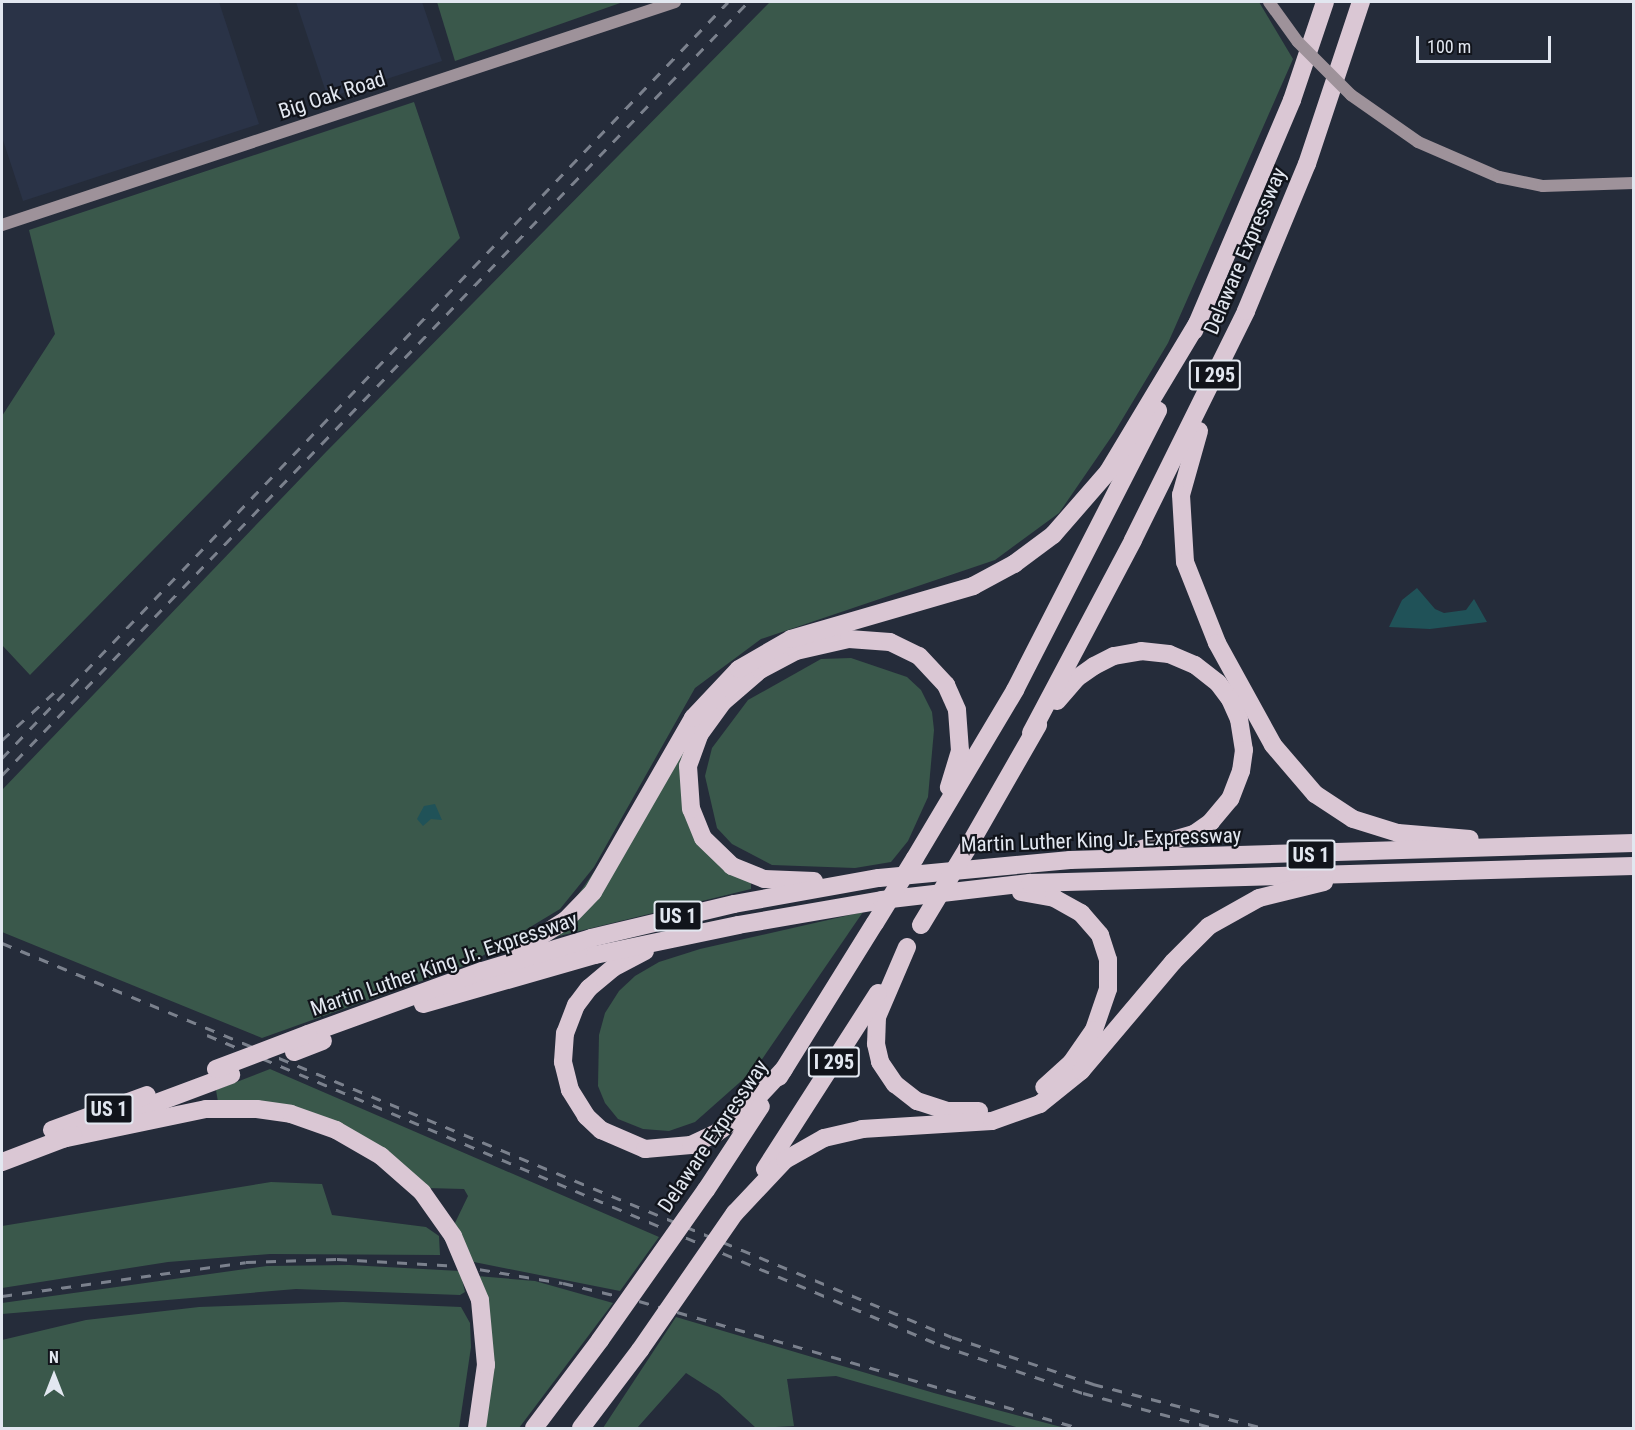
<!DOCTYPE html>
<html>
<head>
<meta charset="utf-8">
<style>
  body { margin:0 }
  #map { position:relative; width:1635px; height:1430px; overflow:hidden; background:#252c3a; font-family:"Roboto Condensed",sans-serif }
  div>[style] { position:absolute }
  .built>* { inset:0; background:#2a3347 }
  .green>* { inset:0; background:#3a584b }
  .water>* { inset:0; background:#205258 }
  .secondary>* { height:12px; margin:-6px; padding:0 6px; transform-origin:6px; border-radius:6px; background:#9e929a }
  .highway>* { height:18px; margin:-9px; padding:0 9px; transform-origin:9px; border-radius:9px; background:#dac7d4 }
  .rail>* { height:3px; margin-top:-1.5px; transform-origin:0; background:repeating-linear-gradient(90deg,#7b818d 0 10px,transparent 0 20px) }
  .secondary-bridge>* { height:12px; margin:-6px; padding:0 6px; transform-origin:6px; border-radius:6px; background:#9e929a }
  .highway-bridge>* { height:18px; margin:-9px; padding:0 9px; transform-origin:9px; border-radius:9px; background:#dac7d4 }
  span { translate:-50% -50%; white-space:nowrap; text-align:center; line-height:1.15; -webkit-text-stroke:4.5px #11141b; paint-order:stroke }
  .shield-label span { padding:2px 4px; background:#11141b; border:2px solid; border-radius:4px; -webkit-text-stroke-width:0 }
  .shield-label { font-size:20px; color:#e2e7f0; font-weight:700 }
  .street-label { font-size:21px; color:#e2e7f0 }
  .frame { position:absolute; inset:0; border:3px solid #e2e7f0; pointer-events:none }
  .north { position:absolute; left:24px; top:1346px; width:60px; height:60px; -webkit-text-stroke:4px #11141b; paint-order:stroke; rotate:0deg; font-size:16px; font-weight:700; line-height:24px; text-align:center; color:#e2e7f0 }
  .north::after { content:''; display:block; margin:auto; width:21px; height:27px; background:#e2e7f0; clip-path:polygon(50% 0,100% 100%,50% 72%,0 100%) }
  .scale { position:absolute; left:1416px; top:36px; width:135px; height:27px; box-sizing:border-box; border:3px solid #e2e7f0; border-top:0; padding-left:8px; font-size:18px; line-height:21px; white-space:nowrap; color:#e2e7f0; -webkit-text-stroke:4px #11141b; paint-order:stroke }
</style>
</head>
<body>
<div id="map">
  <div class="built">
    <i style="clip-path:polygon(2px 2px,219px 2px,259px 124px,23px 201px,2px 137px)"></i>
    <i style="clip-path:polygon(296px 2px,422px 2px,442px 61px,328px 98px)"></i>
  </div>
  <div class="green">
    <i style="clip-path:polygon(437px 2px,623px 2px,455px 61px)"></i>
    <i style="clip-path:polygon(770px 2px,1259px 2px,1293px 59px,1168px 343px,1114px 433px,1059px 513px,995px 560px,761px 639px,695px 688px,594px 867px,560px 909px,469px 964px,262px 1038px,2px 932px,2px 790px,326px 452px)"></i>
    <i style="clip-path:polygon(414px 102px,460px 238px,30px 675px,2px 645px,2px 416px,55px 334px,29px 230px)"></i>
    <i style="clip-path:polygon(851px 658px,907px 677px,921px 690px,932px 712px,934px 730px,928px 797px,908px 841px,891px 862px,855px 868px,772px 865px,732px 844px,717px 828px,705px 776px,712px 748px,748px 700px,821px 659px)"></i>
    <i style="clip-path:polygon(692px 732px,688px 819px,751px 881px,751px 889px,547px 939px)"></i>
    <i style="clip-path:polygon(863px 912px,756px 1068px,695px 1122px,669px 1131px,643px 1129px,618px 1119px,605px 1103px,598px 1086px,599px 1035px,605px 1013px,619px 991px,635px 976px,659px 962px,700px 949px)"></i>
    <i style="clip-path:polygon(270px 1069px,659px 1237px,620px 1291px,474px 1262px,454px 1225px,468px 1196px,464px 1189px,426px 1188px,385px 1151px,218px 1102px,216px 1090px)"></i>
    <i style="clip-path:polygon(271px 1182px,322px 1184px,332px 1215px,426px 1227px,439px 1236px,440px 1255px,270px 1254px,168px 1262px,2px 1288px,2px 1226px)"></i>
    <i style="clip-path:polygon(349px 1265px,460px 1271px,465px 1292px,460px 1295px,296px 1289px,2px 1314px,2px 1303px,267px 1266px)"></i>
    <i style="clip-path:polygon(477px 1276px,535px 1281px,613px 1303px,519px 1428px,482px 1428px)"></i>
    <i style="clip-path:polygon(343px 1302px,461px 1307px,470px 1323px,471px 1347px,459px 1428px,2px 1428px,2px 1340px,86px 1320px,199px 1307px)"></i>
    <i style="clip-path:polygon(676px 1317px,934px 1393px,1065px 1428px,1020px 1428px,836px 1376px,787px 1379px,794px 1426px,756px 1428px,719px 1394px,686px 1373px,637px 1428px,603px 1428px)"></i>
  </div>
  <div class="water">
    <i style="clip-path:polygon(1417px 588px,1435px 609px,1444px 613px,1466px 610px,1474px 599px,1487px 622px,1430px 629px,1389px 627px,1402px 600px)"></i>
    <i style="clip-path:polygon(435px 804px,442px 820px,431px 819px,423px 826px,417px 819px,424px 806px)"></i>
  </div>
  <div class="secondary">
    <i style="left:1269px;top:2px;width:49px;rotate:54.1deg"></i>
    <i style="left:1351px;top:95px;width:82px;rotate:35deg"></i>
    <i style="left:1418px;top:142px;width:88px;rotate:23.4deg"></i>
    <i style="left:1499px;top:177px;width:45px;rotate:11.6deg"></i>
    <i style="left:1543px;top:186px;width:91px;rotate:-1.9deg"></i>
    <i style="left:2px;top:225px;width:709px;rotate:-18.33deg"></i>
  </div>
  <div class="highway">
    <i style="left:1194px;top:331px;width:251px;rotate:-67deg"></i>
    <i style="left:1292px;top:100px;width:103px;rotate:-71.4deg"></i>
    <i style="left:1199px;top:431px;width:66px;rotate:105.7deg"></i>
    <i style="left:1181px;top:495px;width:67px;rotate:86.6deg"></i>
    <i style="left:1185px;top:562px;width:87px;rotate:68.4deg"></i>
    <i style="left:1217px;top:643px;width:116px;rotate:61.2deg"></i>
    <i style="left:1273px;top:745px;width:65px;rotate:49.4deg"></i>
    <i style="left:1315px;top:794px;width:45px;rotate:33.3deg"></i>
    <i style="left:1353px;top:819px;width:47px;rotate:17.3deg"></i>
    <i style="left:1398px;top:833px;width:72px;rotate:4.8deg"></i>
    <i style="left:1057px;top:701px;width:30px;rotate:-49deg"></i>
    <i style="left:1077px;top:678px;width:21px;rotate:-35deg"></i>
    <i style="left:1094px;top:666px;width:22px;rotate:-27deg"></i>
    <i style="left:1114px;top:656px;width:27px;rotate:-10deg"></i>
    <i style="left:1141px;top:651px;width:28px;rotate:6deg"></i>
    <i style="left:1169px;top:654px;width:28px;rotate:23deg"></i>
    <i style="left:1195px;top:665px;width:29px;rotate:38deg"></i>
    <i style="left:1218px;top:683px;width:20px;rotate:53deg"></i>
    <i style="left:1230px;top:699px;width:22px;rotate:66deg"></i>
    <i style="left:1239px;top:719px;width:31px;rotate:81deg"></i>
    <i style="left:1244px;top:750px;width:21px;rotate:98deg"></i>
    <i style="left:1241px;top:771px;width:30px;rotate:111deg"></i>
    <i style="left:1230px;top:799px;width:30px;rotate:130deg"></i>
    <i style="left:1211px;top:822px;width:21px;rotate:145deg"></i>
    <i style="left:1194px;top:834px;width:61px;rotate:163.9deg"></i>
    <i style="left:1031px;top:733px;width:218px;rotate:-62.1deg"></i>
    <i style="left:1133px;top:540px;width:255px;rotate:-63.7deg"></i>
    <i style="left:1246px;top:311px;width:159px;rotate:-67.5deg"></i>
    <i style="left:1307px;top:164px;width:171px;rotate:-71.6deg"></i>
    <i style="left:967px;top:849px;width:143px;rotate:-60.2deg"></i>
    <i style="left:915px;top:858px;width:196px;rotate:-59.2deg"></i>
    <i style="left:1015px;top:690px;width:314px;rotate:-62.9deg"></i>
    <i style="left:814px;top:881px;width:50px;rotate:-177.7deg"></i>
    <i style="left:764px;top:879px;width:35px;rotate:-158deg"></i>
    <i style="left:732px;top:866px;width:40px;rotate:-136deg"></i>
    <i style="left:703px;top:838px;width:31px;rotate:-112deg"></i>
    <i style="left:691px;top:809px;width:43px;rotate:-94deg"></i>
    <i style="left:688px;top:766px;width:33px;rotate:-70deg"></i>
    <i style="left:699px;top:735px;width:41px;rotate:-54deg"></i>
    <i style="left:723px;top:702px;width:49px;rotate:-40.9deg"></i>
    <i style="left:760px;top:670px;width:41px;rotate:-27.8deg"></i>
    <i style="left:796px;top:651px;width:54px;rotate:-12.8deg"></i>
    <i style="left:849px;top:639px;width:41px;rotate:4.2deg"></i>
    <i style="left:890px;top:642px;width:32px;rotate:26deg"></i>
    <i style="left:919px;top:656px;width:40px;rotate:47deg"></i>
    <i style="left:946px;top:685px;width:27px;rotate:66deg"></i>
    <i style="left:957px;top:710px;width:41px;rotate:85.8deg"></i>
    <i style="left:960px;top:751px;width:38px;rotate:107deg"></i>
    <i style="left:1021px;top:892px;width:34px;rotate:10deg"></i>
    <i style="left:1054px;top:898px;width:31px;rotate:29deg"></i>
    <i style="left:1081px;top:913px;width:29px;rotate:49deg"></i>
    <i style="left:1100px;top:935px;width:26px;rotate:72deg"></i>
    <i style="left:1108px;top:960px;width:29px;rotate:90deg"></i>
    <i style="left:1108px;top:989px;width:43px;rotate:108.9deg"></i>
    <i style="left:1094px;top:1030px;width:40px;rotate:124.9deg"></i>
    <i style="left:1071px;top:1063px;width:36px;rotate:138deg"></i>
    <i style="left:907px;top:947px;width:76px;rotate:113.2deg"></i>
    <i style="left:877px;top:1017px;width:27px;rotate:92deg"></i>
    <i style="left:876px;top:1044px;width:18px;rotate:77deg"></i>
    <i style="left:880px;top:1062px;width:27px;rotate:56deg"></i>
    <i style="left:895px;top:1084px;width:28px;rotate:38deg"></i>
    <i style="left:917px;top:1101px;width:33px;rotate:18deg"></i>
    <i style="left:948px;top:1111px;width:31px"></i>
    <i style="left:519px;top:950px;width:56px;rotate:-32.6deg"></i>
    <i style="left:566px;top:920px;width:39px;rotate:-46deg"></i>
    <i style="left:593px;top:892px;width:201px;rotate:-60.1deg"></i>
    <i style="left:693px;top:718px;width:67px;rotate:-46.8deg"></i>
    <i style="left:739px;top:669px;width:60px;rotate:-30deg"></i>
    <i style="left:791px;top:639px;width:190px;rotate:-16.2deg"></i>
    <i style="left:973px;top:586px;width:47px;rotate:-28.2deg"></i>
    <i style="left:1014px;top:564px;width:49px;rotate:-36.6deg"></i>
    <i style="left:1053px;top:535px;width:84px;rotate:-48.9deg"></i>
    <i style="left:1108px;top:472px;width:175px;rotate:-59deg"></i>
    <i style="left:645px;top:951px;width:36px;rotate:152deg"></i>
    <i style="left:613px;top:968px;width:31px;rotate:140deg"></i>
    <i style="left:589px;top:988px;width:21px;rotate:127deg"></i>
    <i style="left:576px;top:1005px;width:30px;rotate:111deg"></i>
    <i style="left:565px;top:1033px;width:29px;rotate:94deg"></i>
    <i style="left:563px;top:1062px;width:29px;rotate:76deg"></i>
    <i style="left:570px;top:1090px;width:31px;rotate:58deg"></i>
    <i style="left:586px;top:1116px;width:21px;rotate:43deg"></i>
    <i style="left:601px;top:1130px;width:48px;rotate:23.4deg"></i>
    <i style="left:645px;top:1149px;width:46px;rotate:-5deg"></i>
    <i style="left:691px;top:1145px;width:26px;rotate:-25deg"></i>
    <i style="left:715px;top:1134px;width:32px;rotate:-36deg"></i>
    <i style="left:741px;top:1115px;width:63px;rotate:-46.9deg"></i>
    <i style="left:423px;top:1004px;width:179px;rotate:-15.9deg"></i>
    <i style="left:595px;top:955px;width:146px;rotate:-11.8deg"></i>
    <i style="left:738px;top:925px;width:146px;rotate:-9.8deg"></i>
    <i style="left:882px;top:900px;width:149px;rotate:-6.6deg"></i>
    <i style="left:1030px;top:883px;width:604px;rotate:-1.61deg"></i>
    <i style="left:308px;top:1034px;width:185px;rotate:-19.9deg"></i>
    <i style="left:482px;top:971px;width:114px;rotate:-16.8deg"></i>
    <i style="left:591px;top:938px;width:147px;rotate:-13.4deg"></i>
    <i style="left:734px;top:904px;width:147px;rotate:-10.2deg"></i>
    <i style="left:879px;top:878px;width:192px;rotate:-5.4deg"></i>
    <i style="left:1070px;top:860px;width:564px;rotate:-1.73deg"></i>
    <i style="left:779px;top:1077px;width:181px;rotate:-58.1deg"></i>
    <i style="left:132px;top:1112px;width:106px;rotate:-20.5deg"></i>
    <i style="left:52px;top:1130px;width:101px;rotate:-20.2deg"></i>
    <i style="left:62px;top:1139px;width:147px;rotate:-11.8deg"></i>
    <i style="left:206px;top:1109px;width:51px"></i>
    <i style="left:257px;top:1109px;width:34px;rotate:8deg"></i>
    <i style="left:291px;top:1114px;width:48px;rotate:19.6deg"></i>
    <i style="left:336px;top:1130px;width:52px;rotate:30deg"></i>
    <i style="left:381px;top:1156px;width:55px;rotate:41.3deg"></i>
    <i style="left:422px;top:1192px;width:54px;rotate:54.8deg"></i>
    <i style="left:2px;top:1162px;width:76px;rotate:-20.8deg"></i>
    <i style="left:765px;top:1169px;width:209px;rotate:-57.3deg"></i>
    <i style="left:706px;top:1190px;width:100px;rotate:-56.8deg"></i>
    <i style="left:735px;top:1213px;width:73px;rotate:-46.7deg"></i>
    <i style="left:785px;top:1160px;width:45px;rotate:-29.4deg"></i>
    <i style="left:824px;top:1138px;width:39px;rotate:-13deg"></i>
    <i style="left:862px;top:1129px;width:130px;rotate:-3.5deg"></i>
    <i style="left:992px;top:1121px;width:51px;rotate:-19.5deg"></i>
    <i style="left:1040px;top:1104px;width:53px;rotate:-38.8deg"></i>
    <i style="left:1081px;top:1071px;width:143px;rotate:-49.8deg"></i>
    <i style="left:1173px;top:962px;width:51px;rotate:-45deg"></i>
    <i style="left:1209px;top:926px;width:57px;rotate:-29.2deg"></i>
    <i style="left:1259px;top:898px;width:67px;rotate:-13.8deg"></i>
    <i style="left:477px;top:1428px;width:64px;rotate:-81.9deg"></i>
    <i style="left:486px;top:1365px;width:65px;rotate:-95.3deg"></i>
    <i style="left:534px;top:1428px;width:110px;rotate:-53.1deg"></i>
    <i style="left:581px;top:1428px;width:98px;rotate:-52.9deg"></i>
  </div>
  <div class="rail">
    <i style="left:2px;top:740px;width:77px;rotate:-42.4deg"></i>
    <i style="left:2px;top:758px;width:1048px;rotate:-46.16deg"></i>
    <i style="left:2px;top:775px;width:1074px;rotate:-46.02deg"></i>
    <i style="left:2px;top:943px;width:1028px;rotate:22.53deg"></i>
    <i style="left:952px;top:1337px;width:149px;rotate:18.4deg"></i>
    <i style="left:1093px;top:1384px;width:176px;rotate:14.5deg"></i>
    <i style="left:207px;top:1035px;width:796px;rotate:22.92deg"></i>
    <i style="left:940px;top:1345px;width:151px;rotate:18.6deg"></i>
    <i style="left:1083px;top:1393px;width:136px;rotate:15deg"></i>
    <i style="left:2px;top:1296px;width:246px;rotate:-7.9deg"></i>
    <i style="left:246px;top:1262px;width:91px;rotate:-1.9deg"></i>
    <i style="left:337px;top:1259px;width:123px;rotate:3.3deg"></i>
    <i style="left:460px;top:1266px;width:104px;rotate:9.4deg"></i>
    <i style="left:563px;top:1283px;width:78px;rotate:13.3deg"></i>
    <i style="left:639px;top:1301px;width:458px;rotate:16.1deg"></i>
  </div>
  <div class="secondary-bridge">
    <i style="left:1298px;top:42px;width:75px;rotate:45deg"></i>
  </div>
  <div class="highway-bridge">
    <i style="left:875px;top:923px;width:76px;rotate:-58.4deg"></i>
    <i style="left:921px;top:925px;width:89px;rotate:-58.8deg"></i>
    <i style="left:294px;top:1052px;width:31px;rotate:-21deg"></i>
    <i style="left:216px;top:1069px;width:98px;rotate:-20.8deg"></i>
    <i style="left:453px;top:1236px;width:69px;rotate:67.1deg"></i>
    <i style="left:600px;top:1340px;width:184px;rotate:-54.8deg"></i>
    <i style="left:640px;top:1350px;width:167px;rotate:-55.3deg"></i>
  </div>
  <div class="shield-label">
    <span style="left:1215px;top:375px">I 295</span>
    <span style="left:1311px;top:855px">US 1</span>
    <span style="left:678px;top:916px">US 1</span>
    <span style="left:834px;top:1062px">I 295</span>
    <span style="left:109px;top:1109px">US 1</span>
  </div>
  <div class="street-label">
    <span style="left:332px;top:95px;rotate:-18deg">Big Oak Road</span>
    <span style="left:1245px;top:251px;rotate:-67deg">Delaware Expressway</span>
    <span style="left:1101px;top:840px;rotate:-2deg">Martin Luther King Jr. Expressway</span>
    <span style="left:444px;top:964px;rotate:-19deg">Martin Luther King Jr. Expressway</span>
    <span style="left:713px;top:1136px;rotate:-56deg">Delaware Expressway</span>
  </div>
  <div class="frame"></div>
  <div class="north">N</div>
  <div class="scale">100 m</div>
</div>
</body>
</html>
